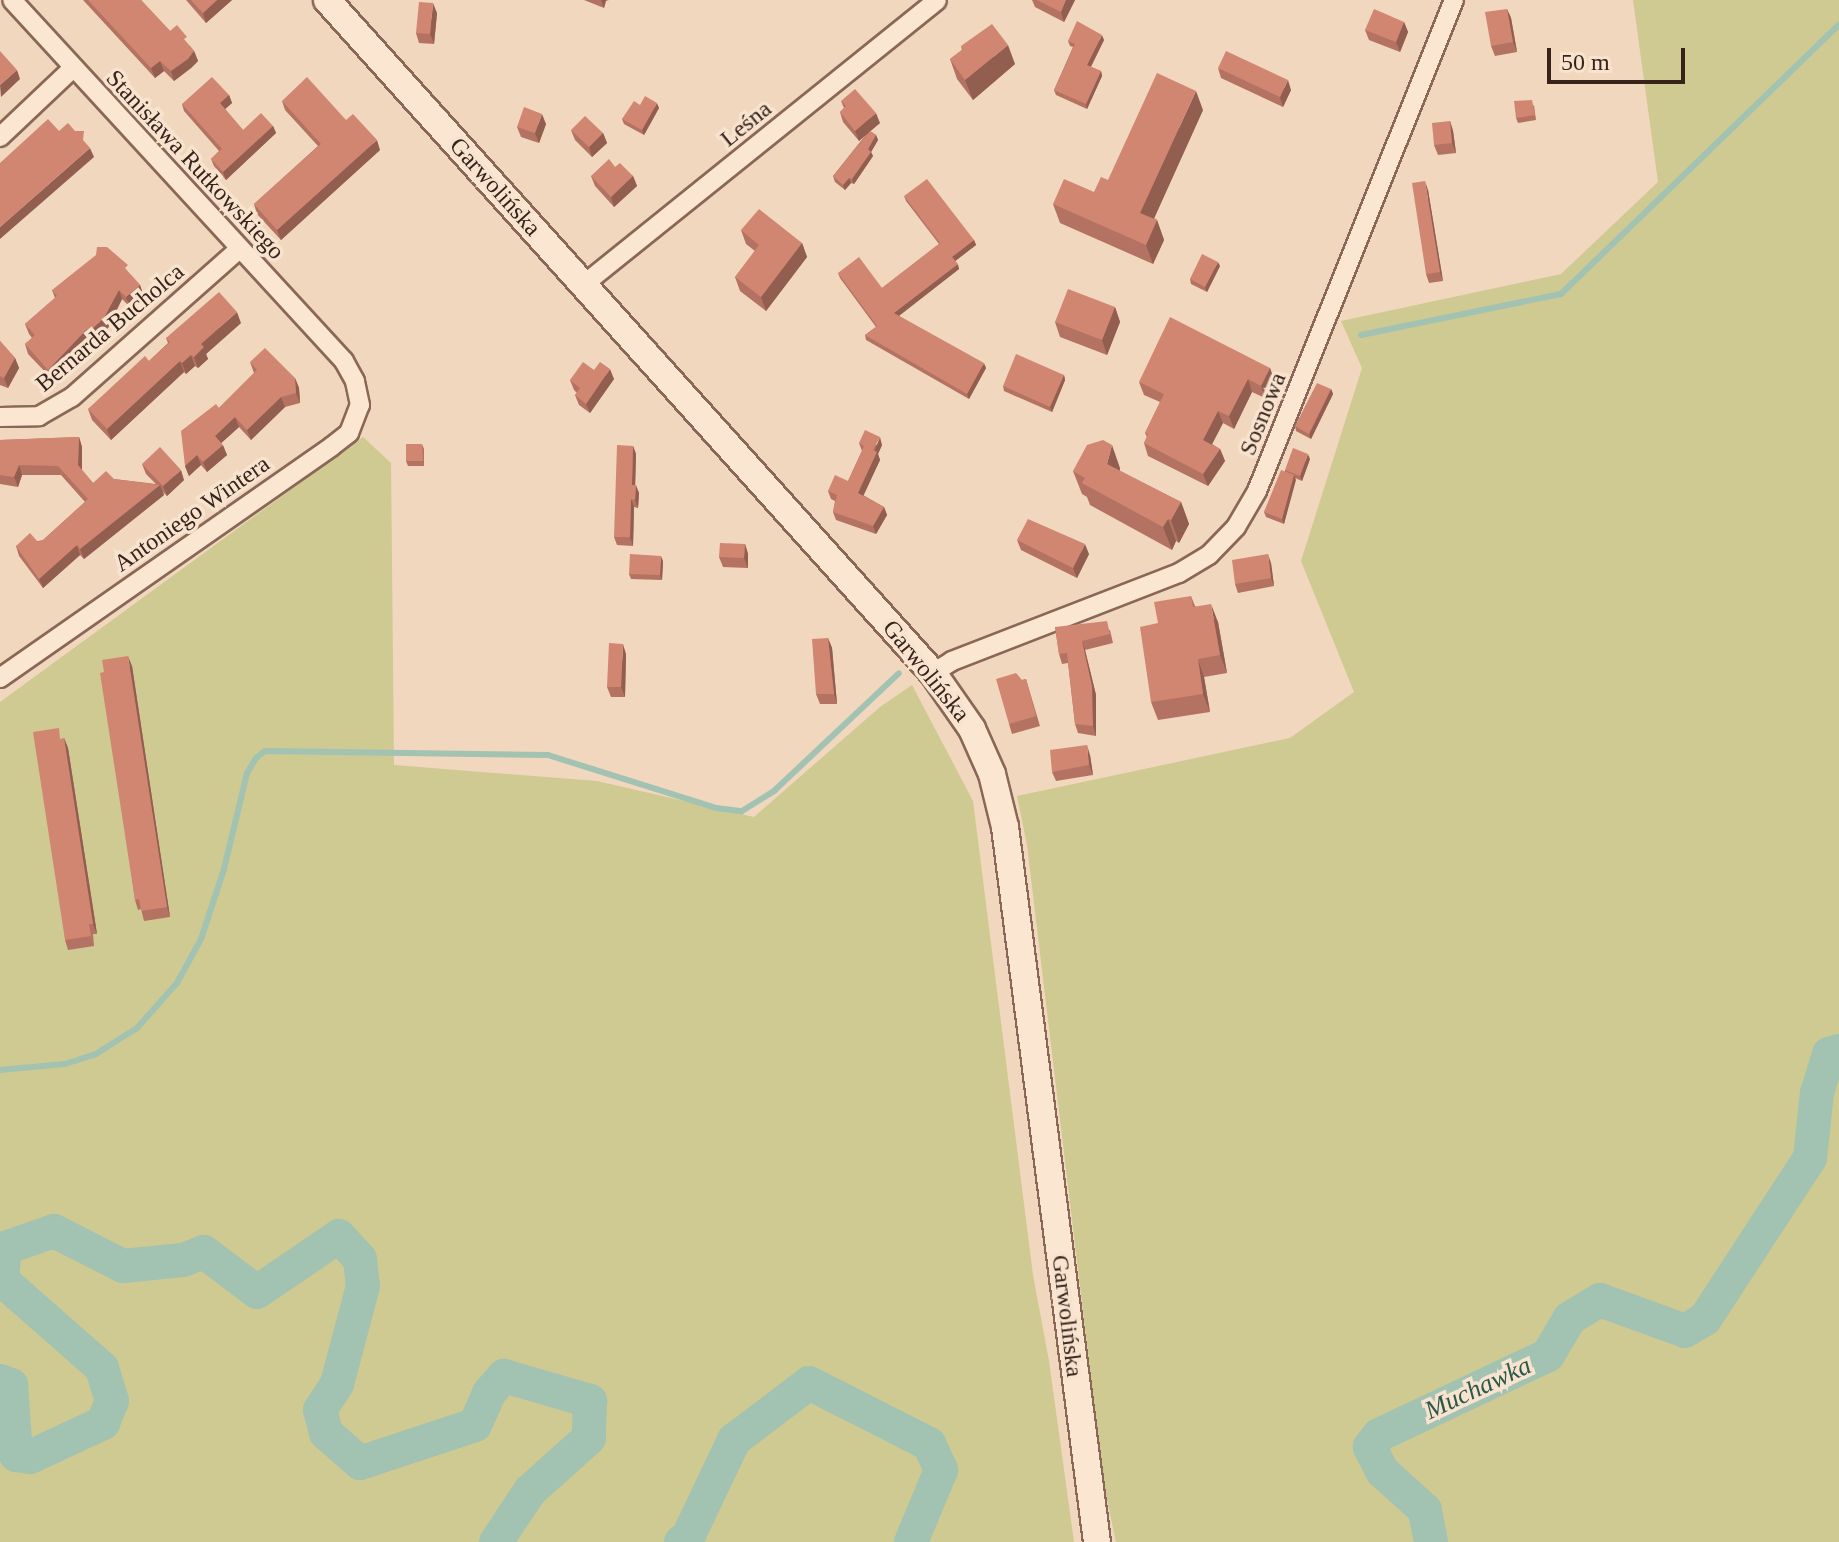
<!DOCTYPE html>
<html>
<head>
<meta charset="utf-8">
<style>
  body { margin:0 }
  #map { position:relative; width:1839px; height:1542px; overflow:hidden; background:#f0d7be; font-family:"Times New Roman",serif }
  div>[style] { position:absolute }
  .green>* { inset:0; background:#cfc992 }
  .stream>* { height:6px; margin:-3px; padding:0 3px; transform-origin:3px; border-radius:3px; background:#a2c2b2 }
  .river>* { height:34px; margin:-17px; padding:0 17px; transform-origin:17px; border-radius:17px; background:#a2c2b2 }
  .roads { filter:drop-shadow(2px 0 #8a6756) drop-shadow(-2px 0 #8a6756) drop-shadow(0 2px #8a6756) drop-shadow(0 -2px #8a6756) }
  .street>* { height:18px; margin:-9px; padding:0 9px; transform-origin:9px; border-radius:9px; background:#fbe6d2 }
  .secondary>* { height:26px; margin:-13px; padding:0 13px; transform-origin:13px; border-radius:13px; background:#fbe6d2 }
  .wall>* { inset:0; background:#b47362 }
  .shaded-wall>* { inset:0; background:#925e50 }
  .building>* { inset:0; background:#d18672 }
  span { translate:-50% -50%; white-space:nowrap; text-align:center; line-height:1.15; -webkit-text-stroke:7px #f7e3ce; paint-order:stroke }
  .street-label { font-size:24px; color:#38231b }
  .water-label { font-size:26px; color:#2a594c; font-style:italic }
  .scale { position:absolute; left:1547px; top:48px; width:138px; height:36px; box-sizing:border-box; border:4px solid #38231b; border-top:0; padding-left:10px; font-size:24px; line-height:28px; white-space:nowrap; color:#38231b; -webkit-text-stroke:6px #f7e3ce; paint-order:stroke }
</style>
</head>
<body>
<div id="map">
  <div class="green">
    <i style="clip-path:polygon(1633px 0,1839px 0,1839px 1542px,1116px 1542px,1104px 1486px,1027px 845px,1017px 796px,1290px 738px,1354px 692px,1301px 561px,1362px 368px,1341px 321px,1561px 274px,1658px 182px)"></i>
    <i style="clip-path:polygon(363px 437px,391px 463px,394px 765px,597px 781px,754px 817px,880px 707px,912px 685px,973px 801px,1033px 1275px,1049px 1361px,1074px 1542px,0 1542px,0 702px)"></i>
  </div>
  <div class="stream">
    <i style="left:1361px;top:335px;width:204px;rotate:-11.6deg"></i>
    <i style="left:1561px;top:294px;width:387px;rotate:-44.1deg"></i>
    <i style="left:0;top:1070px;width:65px;rotate:-5.3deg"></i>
    <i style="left:65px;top:1064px;width:33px;rotate:-18deg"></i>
    <i style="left:96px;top:1054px;width:49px;rotate:-32.4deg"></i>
    <i style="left:137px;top:1028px;width:60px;rotate:-48.4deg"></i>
    <i style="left:177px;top:983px;width:50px;rotate:-61.4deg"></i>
    <i style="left:201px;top:939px;width:74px;rotate:-71.8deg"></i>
    <i style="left:224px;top:869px;width:99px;rotate:-76.5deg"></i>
    <i style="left:247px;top:773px;width:17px;rotate:-59deg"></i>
    <i style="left:256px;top:758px;width:11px;rotate:-38deg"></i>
    <i style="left:265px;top:751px;width:283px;rotate:0.8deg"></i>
    <i style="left:548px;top:755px;width:176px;rotate:17.5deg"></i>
    <i style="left:716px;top:808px;width:26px;rotate:7deg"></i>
    <i style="left:742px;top:811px;width:39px;rotate:-32deg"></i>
    <i style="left:775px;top:790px;width:170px;rotate:-43.3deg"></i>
  </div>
  <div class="river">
    <i style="left:0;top:1381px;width:12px;rotate:20deg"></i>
    <i style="left:11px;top:1385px;width:70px;rotate:85.9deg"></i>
    <i style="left:16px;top:1455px;width:14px;rotate:8deg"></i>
    <i style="left:30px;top:1457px;width:81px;rotate:-25deg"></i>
    <i style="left:103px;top:1423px;width:24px;rotate:-68deg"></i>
    <i style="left:112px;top:1401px;width:34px;rotate:-107deg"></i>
    <i style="left:102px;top:1368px;width:133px;rotate:-138.7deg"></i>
    <i style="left:2px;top:1280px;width:32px;rotate:-85deg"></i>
    <i style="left:5px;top:1248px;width:52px;rotate:-19.1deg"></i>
    <i style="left:54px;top:1231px;width:77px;rotate:26.9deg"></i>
    <i style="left:123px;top:1266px;width:60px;rotate:-5.7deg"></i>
    <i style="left:183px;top:1260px;width:22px;rotate:-21deg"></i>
    <i style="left:204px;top:1252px;width:66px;rotate:37deg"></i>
    <i style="left:257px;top:1292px;width:99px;rotate:-34.3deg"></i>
    <i style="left:339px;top:1236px;width:31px;rotate:48deg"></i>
    <i style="left:360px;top:1259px;width:27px;rotate:84deg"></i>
    <i style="left:363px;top:1286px;width:101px;rotate:104.9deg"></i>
    <i style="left:337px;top:1384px;width:31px;rotate:123deg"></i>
    <i style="left:320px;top:1410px;width:24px;rotate:75deg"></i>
    <i style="left:326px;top:1433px;width:45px;rotate:41.4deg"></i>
    <i style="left:360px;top:1463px;width:121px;rotate:-18.3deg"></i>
    <i style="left:475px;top:1425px;width:35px;rotate:-66deg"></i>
    <i style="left:489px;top:1393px;width:23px;rotate:-49deg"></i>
    <i style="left:504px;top:1376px;width:90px;rotate:16.2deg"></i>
    <i style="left:590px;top:1401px;width:37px;rotate:92deg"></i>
    <i style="left:589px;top:1438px;width:79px;rotate:138.1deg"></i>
    <i style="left:530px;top:1491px;width:61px;rotate:123.7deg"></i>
    <i style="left:681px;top:1542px;width:7px;rotate:-27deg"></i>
    <i style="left:687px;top:1539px;width:110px;rotate:-64.6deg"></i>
    <i style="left:734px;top:1440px;width:94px;rotate:-37.2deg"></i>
    <i style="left:809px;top:1383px;width:135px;rotate:26.9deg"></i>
    <i style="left:929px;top:1444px;width:29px;rotate:65deg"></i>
    <i style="left:941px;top:1470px;width:78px;rotate:112.6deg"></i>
    <i style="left:1431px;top:1542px;width:33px;rotate:-101deg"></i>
    <i style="left:1425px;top:1510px;width:58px;rotate:-137.8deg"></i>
    <i style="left:1382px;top:1471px;width:27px;rotate:-117deg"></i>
    <i style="left:1370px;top:1447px;width:15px;rotate:-53deg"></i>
    <i style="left:1379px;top:1435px;width:187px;rotate:-25.3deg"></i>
    <i style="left:1548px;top:1355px;width:43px;rotate:-59.3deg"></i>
    <i style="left:1570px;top:1318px;width:35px;rotate:-31deg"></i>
    <i style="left:1600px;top:1300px;width:90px;rotate:20deg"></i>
    <i style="left:1685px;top:1331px;width:23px;rotate:-31deg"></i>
    <i style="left:1705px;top:1319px;width:192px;rotate:-56.9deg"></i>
    <i style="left:1810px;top:1158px;width:65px;rotate:-83.9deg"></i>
    <i style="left:1817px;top:1093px;width:41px;rotate:-72.9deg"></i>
    <i style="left:1829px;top:1054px;width:10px;rotate:-17deg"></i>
  </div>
  <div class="roads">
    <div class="street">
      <i style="left:0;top:137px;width:100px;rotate:-43.4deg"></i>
      <i style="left:583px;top:285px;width:454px;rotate:-38.8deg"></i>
      <i style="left:0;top:417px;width:39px;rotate:-1deg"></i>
      <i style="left:39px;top:416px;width:38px;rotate:-30deg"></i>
      <i style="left:72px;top:397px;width:223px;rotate:-41.5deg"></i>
      <i style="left:933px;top:673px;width:22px;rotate:-32deg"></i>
      <i style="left:952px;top:661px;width:243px;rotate:-21.2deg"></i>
      <i style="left:1179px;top:573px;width:35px;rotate:-31deg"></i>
      <i style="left:1209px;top:555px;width:39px;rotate:-46deg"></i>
      <i style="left:1236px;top:527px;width:42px;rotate:-59.7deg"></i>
      <i style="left:1257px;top:491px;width:529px;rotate:-68.14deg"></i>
      <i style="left:0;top:678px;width:404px;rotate:-34.9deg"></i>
      <i style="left:331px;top:447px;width:23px;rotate:-38deg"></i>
      <i style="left:349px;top:433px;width:30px;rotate:-69deg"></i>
      <i style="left:360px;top:405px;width:25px;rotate:-102deg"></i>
      <i style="left:355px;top:381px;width:23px;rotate:-119deg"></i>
      <i style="left:344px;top:361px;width:490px;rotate:-132.6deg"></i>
    </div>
    <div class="secondary">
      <i style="left:327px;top:0;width:906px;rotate:48deg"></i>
      <i style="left:933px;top:673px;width:68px;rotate:55.1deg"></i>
      <i style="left:972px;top:729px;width:49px;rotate:66deg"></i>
      <i style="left:992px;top:774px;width:55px;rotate:76.2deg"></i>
      <i style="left:1005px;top:827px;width:721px;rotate:82.67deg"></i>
    </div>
  </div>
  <div class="wall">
    <i style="clip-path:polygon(83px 0,141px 0,170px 31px,190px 46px,194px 51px,198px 61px,191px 68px,174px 81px,164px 71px,155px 78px)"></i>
    <i style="clip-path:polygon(186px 0,232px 0,206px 23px)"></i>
    <i style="clip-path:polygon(584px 0,609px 0,606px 1px,604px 8px)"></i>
    <i style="clip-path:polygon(1032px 0,1075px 0,1064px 22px,1035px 7px)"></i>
    <i style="clip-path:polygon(1507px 9px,1511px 18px,1517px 52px,1495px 56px,1491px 46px)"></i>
    <i style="clip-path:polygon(437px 13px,434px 44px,419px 43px,416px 33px)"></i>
    <i style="clip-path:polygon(1404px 22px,1408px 32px,1400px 52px,1369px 40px,1365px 30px)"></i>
    <i style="clip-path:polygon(1104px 40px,1091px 67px,1101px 71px,1102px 76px,1087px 109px,1056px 95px,1054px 90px,1073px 47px,1070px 46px,1068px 41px)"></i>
    <i style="clip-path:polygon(961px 46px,1015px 64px,973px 100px,957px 79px,950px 59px,962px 50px)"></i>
    <i style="clip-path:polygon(1218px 68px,1291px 90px,1283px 107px,1221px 78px)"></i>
    <i style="clip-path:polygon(229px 95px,232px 103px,225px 109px,243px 130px,273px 126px,276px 133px,226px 180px,214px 166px,211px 159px,219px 151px,184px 111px,182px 104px)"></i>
    <i style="clip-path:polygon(282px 101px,346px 120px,380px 150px,281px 240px,257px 214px,254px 204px,318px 146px,285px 110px)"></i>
    <i style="clip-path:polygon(841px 101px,880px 123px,870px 131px,876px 135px,878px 140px,871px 152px,873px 156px,854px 184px,851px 183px,845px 190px,835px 182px,833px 176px,868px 132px,859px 141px,843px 122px,840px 112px,844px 108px)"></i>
    <i style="clip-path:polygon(640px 105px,659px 108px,644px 135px,624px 124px,622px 119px)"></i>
    <i style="clip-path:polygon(1534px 105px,1536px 120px,1518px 123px,1516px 118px)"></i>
    <i style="clip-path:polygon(1203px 110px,1154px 218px,1157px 220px,1164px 240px,1153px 264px,1060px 223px,1053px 204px,1094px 192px,1108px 180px)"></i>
    <i style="clip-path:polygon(1450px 121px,1453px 131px,1456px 153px,1438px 155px,1434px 145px)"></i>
    <i style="clip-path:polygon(546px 124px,539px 143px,521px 137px,517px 127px)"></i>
    <i style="clip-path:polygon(571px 130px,603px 133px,607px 143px,592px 157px,575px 140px)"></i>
    <i style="clip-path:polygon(615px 167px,633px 176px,637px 186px,614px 207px,595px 186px,591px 176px)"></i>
    <i style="clip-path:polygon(1428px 190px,1443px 281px,1429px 283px,1426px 274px)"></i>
    <i style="clip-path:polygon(904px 196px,974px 240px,976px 245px,955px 261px,959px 269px,899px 316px,986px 368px,969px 399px,866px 340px,865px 335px,876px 327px,840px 278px,838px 273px,882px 288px,939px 244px,906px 201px)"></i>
    <i style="clip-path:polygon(741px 230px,802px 243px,807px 257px,766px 311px,740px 291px,735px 277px,755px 251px,746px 244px)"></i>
    <i style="clip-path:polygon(1220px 266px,1207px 292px,1191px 284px,1190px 279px)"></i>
    <i style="clip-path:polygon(131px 275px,140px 285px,143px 294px,130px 307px,122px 299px,108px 328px,93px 341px,90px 339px,52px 379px,28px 354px,25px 344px,32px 338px,29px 334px,25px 324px,55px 298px,52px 290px)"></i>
    <i style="clip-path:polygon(1115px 307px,1120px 322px,1107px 355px,1060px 337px,1055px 322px)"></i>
    <i style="clip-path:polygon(241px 323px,206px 354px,208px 359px,198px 368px,195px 366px,186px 374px,184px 372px,111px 440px,92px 420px,88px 409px,149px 361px,168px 343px,166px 338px)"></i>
    <i style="clip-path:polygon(0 341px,15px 358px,19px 368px,8px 388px,0 385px)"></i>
    <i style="clip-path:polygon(250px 362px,295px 378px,299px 388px,300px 403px,285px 407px,251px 440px,239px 427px,221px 443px,227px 455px,207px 472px,201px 465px,189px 476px,185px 466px,219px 408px,254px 373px)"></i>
    <i style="clip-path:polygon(1270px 368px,1274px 380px,1265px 398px,1252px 392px,1234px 429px,1223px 423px,1212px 444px,1220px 449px,1225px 461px,1208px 486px,1148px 456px,1144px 443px,1147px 437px,1145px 433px,1160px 402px,1144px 395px,1139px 382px)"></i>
    <i style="clip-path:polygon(594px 370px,614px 379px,590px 413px,579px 405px,575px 395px,577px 393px,574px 390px,570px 380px)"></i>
    <i style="clip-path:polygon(1064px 375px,1065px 380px,1052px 412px,1004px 391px,1003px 386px)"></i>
    <i style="clip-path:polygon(1331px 389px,1333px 394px,1311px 439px,1296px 431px,1295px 426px)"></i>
    <i style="clip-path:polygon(79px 437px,82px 447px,82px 470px,93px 483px,114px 479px,156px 484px,146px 474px,142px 464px,184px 480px,167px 496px,163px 492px,164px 495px,84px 559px,80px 555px,43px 588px,19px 556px,16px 546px,43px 540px,85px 502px,61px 475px,22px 475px,18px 487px,0 484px,0 440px)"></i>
    <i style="clip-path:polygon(859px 443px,882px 445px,878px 454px,880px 460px,863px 495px,884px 507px,887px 515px,876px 534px,836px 520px,833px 512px,835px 501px,831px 499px,828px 491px,848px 481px,862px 451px)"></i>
    <i style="clip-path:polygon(422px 444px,424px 449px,424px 466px,408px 466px,406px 461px)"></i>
    <i style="clip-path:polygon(633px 446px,636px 454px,635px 485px,639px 493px,638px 508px,634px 507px,633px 546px,617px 545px,614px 537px)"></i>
    <i style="clip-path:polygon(1310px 459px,1302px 481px,1295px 478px,1284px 524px,1266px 517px,1264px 512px,1285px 471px,1285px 470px)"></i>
    <i style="clip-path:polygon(1120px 468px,1120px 471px,1181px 502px,1189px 524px,1179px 543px,1176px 541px,1172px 550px,1090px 505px,1087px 497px,1082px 494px,1073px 471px)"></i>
    <i style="clip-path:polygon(1017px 540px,1089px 554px,1077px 578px,1021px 550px)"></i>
    <i style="clip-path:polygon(745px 544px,748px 554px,748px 568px,723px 567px,719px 557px)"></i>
    <i style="clip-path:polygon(663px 561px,662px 580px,631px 579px,629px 574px)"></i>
    <i style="clip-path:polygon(1271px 563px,1274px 586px,1238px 593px,1235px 584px)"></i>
    <i style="clip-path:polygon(1191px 596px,1195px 606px,1218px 622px,1227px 673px,1204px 677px,1210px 712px,1158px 720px,1151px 702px,1158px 623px)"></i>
    <i style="clip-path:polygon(1055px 627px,1110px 630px,1113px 643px,1085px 650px,1096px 695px,1096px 736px,1078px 733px,1075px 724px,1068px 663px,1062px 664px,1059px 654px)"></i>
    <i style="clip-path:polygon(828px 638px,832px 648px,837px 704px,820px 704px,816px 694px)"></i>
    <i style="clip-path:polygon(626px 654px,625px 697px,611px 697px,607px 687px)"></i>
    <i style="clip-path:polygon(132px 666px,170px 917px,144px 921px,141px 909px,138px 910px,135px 900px,104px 672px)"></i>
    <i style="clip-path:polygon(1026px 679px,1040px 726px,1012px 734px,1009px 724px,1022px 680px)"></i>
    <i style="clip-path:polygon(64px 738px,68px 748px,97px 934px,93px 934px,94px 946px,68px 950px,65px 940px,62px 739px)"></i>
    <i style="clip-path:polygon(1090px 755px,1093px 775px,1056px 781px,1052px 772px)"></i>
  </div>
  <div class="shaded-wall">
    <i style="clip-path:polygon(217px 0,232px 0,206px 23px,203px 13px)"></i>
    <i style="clip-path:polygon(601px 0,606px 0,604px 8px)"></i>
    <i style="clip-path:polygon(1066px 0,1075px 0,1064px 22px,1061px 12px)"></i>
    <i style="clip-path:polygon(433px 3px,437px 13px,434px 44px,430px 34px)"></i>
    <i style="clip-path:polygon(1507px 9px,1511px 18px,1517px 52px,1513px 42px)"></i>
    <i style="clip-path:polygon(1404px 22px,1408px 32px,1400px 52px,1396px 42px)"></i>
    <i style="clip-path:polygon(1102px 35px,1104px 40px,1089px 70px,1087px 65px)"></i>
    <i style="clip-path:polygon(1008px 45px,1015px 64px,973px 100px,965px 80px)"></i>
    <i style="clip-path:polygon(194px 51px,198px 61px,191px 68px,174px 81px,171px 71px)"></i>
    <i style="clip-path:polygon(160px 61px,164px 71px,155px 78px,151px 68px)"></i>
    <i style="clip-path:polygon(17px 70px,20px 79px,1px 97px,0 85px)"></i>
    <i style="clip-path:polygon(1101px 71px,1102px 76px,1087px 109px,1086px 104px)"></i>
    <i style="clip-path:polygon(1288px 80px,1291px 90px,1283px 107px,1280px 97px)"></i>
    <i style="clip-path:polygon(1196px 91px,1203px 110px,1148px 232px,1140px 213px)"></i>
    <i style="clip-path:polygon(229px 95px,232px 103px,223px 111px,220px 103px)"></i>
    <i style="clip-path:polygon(657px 103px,659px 108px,644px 135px,642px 130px)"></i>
    <i style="clip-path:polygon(876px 113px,880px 123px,859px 141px,855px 131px)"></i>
    <i style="clip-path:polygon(542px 114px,546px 124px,539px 143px,535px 133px)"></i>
    <i style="clip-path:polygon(1450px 121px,1453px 131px,1456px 153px,1452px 143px)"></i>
    <i style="clip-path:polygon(273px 126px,276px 133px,226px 180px,223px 172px)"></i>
    <i style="clip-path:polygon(603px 133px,607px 143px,592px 157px,589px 147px)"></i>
    <i style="clip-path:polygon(876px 135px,878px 140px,871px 152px,873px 156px,854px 184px,852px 179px)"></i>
    <i style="clip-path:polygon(377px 140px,380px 150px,281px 240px,277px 230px)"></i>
    <i style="clip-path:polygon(90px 148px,94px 157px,0 239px,0 227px)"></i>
    <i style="clip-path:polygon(633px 176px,637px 186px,614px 207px,611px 197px)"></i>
    <i style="clip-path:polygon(849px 178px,851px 183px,845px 190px,843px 185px)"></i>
    <i style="clip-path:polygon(1425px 181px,1428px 190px,1443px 281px,1440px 272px)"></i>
    <i style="clip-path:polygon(1157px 220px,1164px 240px,1153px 264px,1146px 245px)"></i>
    <i style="clip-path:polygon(974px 240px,976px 245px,954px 262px,952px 257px)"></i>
    <i style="clip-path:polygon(802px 243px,807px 257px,766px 311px,761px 297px)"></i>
    <i style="clip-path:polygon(1218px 262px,1220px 266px,1207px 292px,1205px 287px)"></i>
    <i style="clip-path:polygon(958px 264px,959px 269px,896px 318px,894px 313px)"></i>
    <i style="clip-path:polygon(140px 285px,143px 294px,130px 307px,126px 297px)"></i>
    <i style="clip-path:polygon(119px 290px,122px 299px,108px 328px,93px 341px,89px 332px)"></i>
    <i style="clip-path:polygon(1115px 307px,1120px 322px,1107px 355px,1102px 340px)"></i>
    <i style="clip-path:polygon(237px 312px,241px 323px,206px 354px,208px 359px,198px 368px,194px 357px,201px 344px)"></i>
    <i style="clip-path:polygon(87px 329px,90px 339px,52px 379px,48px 370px)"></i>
    <i style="clip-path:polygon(191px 355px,195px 366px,186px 374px,182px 363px)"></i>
    <i style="clip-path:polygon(15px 358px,19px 368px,8px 388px,4px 378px)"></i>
    <i style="clip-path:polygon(180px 361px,184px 372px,111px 440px,107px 429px)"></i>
    <i style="clip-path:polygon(984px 363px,986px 368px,969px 399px,967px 394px)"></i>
    <i style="clip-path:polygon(1270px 368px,1274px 380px,1265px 398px,1261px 386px)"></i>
    <i style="clip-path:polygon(610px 369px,614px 379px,590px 413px,586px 404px)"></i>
    <i style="clip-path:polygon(1064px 375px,1065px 380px,1052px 412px,1050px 407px)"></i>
    <i style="clip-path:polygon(295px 378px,299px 388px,300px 403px,296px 393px)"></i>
    <i style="clip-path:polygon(1248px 379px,1252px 392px,1234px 429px,1229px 416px)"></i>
    <i style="clip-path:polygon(1331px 389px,1333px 394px,1311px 439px,1309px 434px)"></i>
    <i style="clip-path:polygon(281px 397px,285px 407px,251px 440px,247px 430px)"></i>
    <i style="clip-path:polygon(1218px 411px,1223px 423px,1208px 452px,1203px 440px)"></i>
    <i style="clip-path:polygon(235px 417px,239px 427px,218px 446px,215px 436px)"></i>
    <i style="clip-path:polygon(79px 437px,82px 447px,82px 475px,78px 465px)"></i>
    <i style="clip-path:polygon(880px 437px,882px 445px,878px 454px,880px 460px,861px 501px,858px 493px)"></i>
    <i style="clip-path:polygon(223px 445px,227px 455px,207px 472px,203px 462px)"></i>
    <i style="clip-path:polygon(1112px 445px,1120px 468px,1115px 487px,1107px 464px)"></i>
    <i style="clip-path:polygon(633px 446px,636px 454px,635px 493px,632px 485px)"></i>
    <i style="clip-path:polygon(1220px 449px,1225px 461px,1208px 486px,1203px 474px)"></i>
    <i style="clip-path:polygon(1308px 454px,1310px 459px,1302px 481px,1300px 476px)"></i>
    <i style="clip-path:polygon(197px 455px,201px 465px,189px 476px,185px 466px)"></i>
    <i style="clip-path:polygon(19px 465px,22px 475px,18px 487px,14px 477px)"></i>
    <i style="clip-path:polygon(181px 470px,184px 480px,167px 496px,163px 486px)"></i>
    <i style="clip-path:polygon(1294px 475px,1296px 480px,1284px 524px,1282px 519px)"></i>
    <i style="clip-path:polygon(160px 485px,164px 495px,84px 559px,80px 549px)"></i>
    <i style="clip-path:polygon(636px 485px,639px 493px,638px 508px,635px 500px)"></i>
    <i style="clip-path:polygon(631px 499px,634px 507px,633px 546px,630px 537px)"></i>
    <i style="clip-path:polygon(1181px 502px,1189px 524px,1179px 543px,1171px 520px)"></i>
    <i style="clip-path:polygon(884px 507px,887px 515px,876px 534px,873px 526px)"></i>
    <i style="clip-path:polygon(1168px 519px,1176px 541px,1172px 550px,1163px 527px)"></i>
    <i style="clip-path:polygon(745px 544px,748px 554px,748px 568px,744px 558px)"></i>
    <i style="clip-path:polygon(1085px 544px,1089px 554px,1077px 578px,1073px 568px)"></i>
    <i style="clip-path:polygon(77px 545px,80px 555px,43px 588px,39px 579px)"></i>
    <i style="clip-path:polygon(1268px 554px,1271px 563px,1274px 586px,1271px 578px)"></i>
    <i style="clip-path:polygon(661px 556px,663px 561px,662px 580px,660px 575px)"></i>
    <i style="clip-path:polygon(1211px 604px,1218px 622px,1227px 673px,1220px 655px)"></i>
    <i style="clip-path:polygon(828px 638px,832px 648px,837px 704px,834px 694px)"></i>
    <i style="clip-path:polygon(1082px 641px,1085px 650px,1096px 695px,1096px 736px,1093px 726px)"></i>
    <i style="clip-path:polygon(623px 644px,626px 654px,625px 697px,621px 687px)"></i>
    <i style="clip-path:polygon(128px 656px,132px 666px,170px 917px,167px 907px)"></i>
    <i style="clip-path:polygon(1198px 659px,1204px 677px,1210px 712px,1203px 694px)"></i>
    <i style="clip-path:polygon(64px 738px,68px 748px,97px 934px,93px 924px)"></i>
    <i style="clip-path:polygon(1087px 745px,1090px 755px,1093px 775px,1089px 765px)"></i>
  </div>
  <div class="building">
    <i style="clip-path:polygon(88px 0,141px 0,170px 31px,177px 25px,187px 37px,184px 39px,194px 51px,188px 59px,171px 71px,160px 61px,151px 68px)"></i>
    <i style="clip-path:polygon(191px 0,217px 0,203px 13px)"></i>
    <i style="clip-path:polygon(1037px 0,1066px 0,1061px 12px)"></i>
    <i style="clip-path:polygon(419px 2px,433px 3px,430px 34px,416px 33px)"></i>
    <i style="clip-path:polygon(1374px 9px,1404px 22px,1396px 42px,1365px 30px)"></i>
    <i style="clip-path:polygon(1507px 9px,1513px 42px,1491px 46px,1485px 12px)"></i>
    <i style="clip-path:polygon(1077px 21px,1102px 35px,1087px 65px,1101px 71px,1086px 104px,1054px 90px,1075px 44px,1068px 41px)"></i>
    <i style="clip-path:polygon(992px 24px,1008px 45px,965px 80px,950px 59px,963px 49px,961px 46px)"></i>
    <i style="clip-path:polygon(0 51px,17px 70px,0 85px)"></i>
    <i style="clip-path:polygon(1226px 51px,1288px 80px,1280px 97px,1218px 68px)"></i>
    <i style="clip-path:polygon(1157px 73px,1196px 91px,1140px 213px,1157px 220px,1146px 245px,1053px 204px,1064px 179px,1094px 192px,1101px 177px,1108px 180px)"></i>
    <i style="clip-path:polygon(212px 77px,229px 95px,220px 103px,243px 130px,261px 113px,273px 126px,223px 172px,211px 159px,222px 149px,182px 104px)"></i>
    <i style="clip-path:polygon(307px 77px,346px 120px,353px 114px,377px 140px,277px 230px,254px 204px,321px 144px,282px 101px)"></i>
    <i style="clip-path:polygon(855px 89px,876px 113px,855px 131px,840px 112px,846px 106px,841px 101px)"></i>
    <i style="clip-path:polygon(645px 96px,657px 103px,642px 130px,622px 119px,634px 101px,640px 105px)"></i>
    <i style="clip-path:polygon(1532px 100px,1535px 115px,1516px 118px,1514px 101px)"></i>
    <i style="clip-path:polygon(524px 107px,542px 114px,535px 133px,517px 127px)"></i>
    <i style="clip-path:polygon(585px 116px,603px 133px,589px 147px,571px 130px)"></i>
    <i style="clip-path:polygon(48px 119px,59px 131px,68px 123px,75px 131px,84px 131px,83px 140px,90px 148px,0 227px,0 163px)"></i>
    <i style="clip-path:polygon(1450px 121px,1452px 143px,1434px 145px,1432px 123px)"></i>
    <i style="clip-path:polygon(870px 131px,876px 135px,868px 149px,871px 152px,852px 179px,849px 178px,843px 185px,833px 176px)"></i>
    <i style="clip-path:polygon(609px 159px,615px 167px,620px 163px,633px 176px,611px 197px,591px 176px)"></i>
    <i style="clip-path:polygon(927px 179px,974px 240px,952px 257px,958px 264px,894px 313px,984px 363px,967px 394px,865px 335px,877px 326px,838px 273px,859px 257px,882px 288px,940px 243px,904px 196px)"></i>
    <i style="clip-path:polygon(1425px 181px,1440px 272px,1426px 274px,1412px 183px)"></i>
    <i style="clip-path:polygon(759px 209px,802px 243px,761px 297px,735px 277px,759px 245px,741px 230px)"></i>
    <i style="clip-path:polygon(97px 247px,107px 247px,128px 265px,125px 268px,140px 285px,126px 297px,119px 290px,104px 318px,89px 332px,87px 329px,48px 370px,25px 344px,35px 335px,25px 324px,57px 296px,52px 290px,96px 255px)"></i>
    <i style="clip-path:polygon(1202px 254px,1218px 262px,1205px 287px,1190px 279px)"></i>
    <i style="clip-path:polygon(1068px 289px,1115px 307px,1102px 340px,1055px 322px)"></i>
    <i style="clip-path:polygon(219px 292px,237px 312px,201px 344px,204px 347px,194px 357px,191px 355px,182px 363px,180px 361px,107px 429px,88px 409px,145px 356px,149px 361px,170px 342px,166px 338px)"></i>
    <i style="clip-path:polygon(1170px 317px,1270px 368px,1261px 386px,1248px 379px,1229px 416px,1218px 411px,1203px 440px,1220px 449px,1203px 474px,1144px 443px,1148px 434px,1145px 433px,1164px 394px,1139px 382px)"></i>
    <i style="clip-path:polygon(0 341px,15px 358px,4px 378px,0 376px)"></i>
    <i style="clip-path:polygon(265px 348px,295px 378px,296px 393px,281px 397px,247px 430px,235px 417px,215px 436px,223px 445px,203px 462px,197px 455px,185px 466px,181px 431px,216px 404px,219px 408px,257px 370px,250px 362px)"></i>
    <i style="clip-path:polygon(1016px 354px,1064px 375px,1050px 407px,1003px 386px)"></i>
    <i style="clip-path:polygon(583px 362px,594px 370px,600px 362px,610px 369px,586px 404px,575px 395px,580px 388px,570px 380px)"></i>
    <i style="clip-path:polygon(1317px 383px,1331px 389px,1309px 434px,1295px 426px)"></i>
    <i style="clip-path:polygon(865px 430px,880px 437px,873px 450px,877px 452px,858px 493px,884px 507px,873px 526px,833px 512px,837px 495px,828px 491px,835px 475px,848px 481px,864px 446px,859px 443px)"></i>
    <i style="clip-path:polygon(79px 437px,78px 465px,93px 483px,106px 471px,114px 479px,160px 485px,80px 549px,77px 545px,39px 579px,16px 546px,30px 533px,38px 542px,43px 540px,88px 499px,58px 466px,19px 465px,14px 477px,0 475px,0 440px)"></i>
    <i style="clip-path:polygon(1103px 440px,1112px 445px,1107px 464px,1181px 502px,1171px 520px,1168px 519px,1163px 527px,1082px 483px,1085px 478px,1073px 471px,1087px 445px)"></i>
    <i style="clip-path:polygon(406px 444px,422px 444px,423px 461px,406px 461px)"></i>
    <i style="clip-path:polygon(617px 445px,633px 446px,632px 485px,636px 485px,635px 500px,631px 499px,630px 537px,614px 537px)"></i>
    <i style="clip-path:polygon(160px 447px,181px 470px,163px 486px,142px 464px)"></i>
    <i style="clip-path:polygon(1293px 448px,1308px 454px,1300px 476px,1285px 470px)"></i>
    <i style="clip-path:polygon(1281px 470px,1294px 475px,1282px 519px,1264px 512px)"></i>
    <i style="clip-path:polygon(1028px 519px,1085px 544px,1073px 568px,1017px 540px)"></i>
    <i style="clip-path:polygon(720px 543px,745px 544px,744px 558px,719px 557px)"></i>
    <i style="clip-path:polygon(630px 554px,661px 556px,660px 575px,629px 574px)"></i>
    <i style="clip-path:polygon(1268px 554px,1271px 578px,1235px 584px,1232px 560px)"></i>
    <i style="clip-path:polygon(1191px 596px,1193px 607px,1211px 604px,1220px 655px,1198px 659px,1203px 694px,1151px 702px,1140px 627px,1158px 623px,1154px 602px)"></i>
    <i style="clip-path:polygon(1107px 621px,1110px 634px,1082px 641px,1092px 686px,1093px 726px,1075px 724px,1067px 653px,1059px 654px,1055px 627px)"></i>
    <i style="clip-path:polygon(828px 638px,834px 694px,816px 694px,812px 639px)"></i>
    <i style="clip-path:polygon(609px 643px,623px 644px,621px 687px,607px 687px)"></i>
    <i style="clip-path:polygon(128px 656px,167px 907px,141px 911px,139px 899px,135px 900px,100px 673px,104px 672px,102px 660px)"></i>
    <i style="clip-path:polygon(1016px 673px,1022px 680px,1026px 679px,1036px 716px,1009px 724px,996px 679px)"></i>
    <i style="clip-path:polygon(59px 728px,60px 739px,64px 738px,93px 924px,89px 924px,91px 936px,65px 940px,33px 732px)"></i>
    <i style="clip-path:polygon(1087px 745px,1089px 765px,1052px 772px,1050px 750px)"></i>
  </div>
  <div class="street-label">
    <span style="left:746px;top:124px;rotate:-39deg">Leśna</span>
    <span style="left:195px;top:165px;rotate:47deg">Stanisława Rutkowskiego</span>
    <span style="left:495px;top:187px;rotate:48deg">Garwolińska</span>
    <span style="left:110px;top:328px;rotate:-40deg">Bernarda Bucholca</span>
    <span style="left:1263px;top:414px;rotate:-68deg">Sosnowa</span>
    <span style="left:192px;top:514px;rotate:-35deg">Antoniego Wintera</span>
    <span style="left:926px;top:671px;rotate:51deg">Garwolińska</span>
    <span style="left:1067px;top:1316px;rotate:83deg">Garwolińska</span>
  </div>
  <div class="water-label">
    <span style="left:1478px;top:1388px;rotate:-25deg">Muchawka</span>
  </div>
  <div class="scale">50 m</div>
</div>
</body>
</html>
